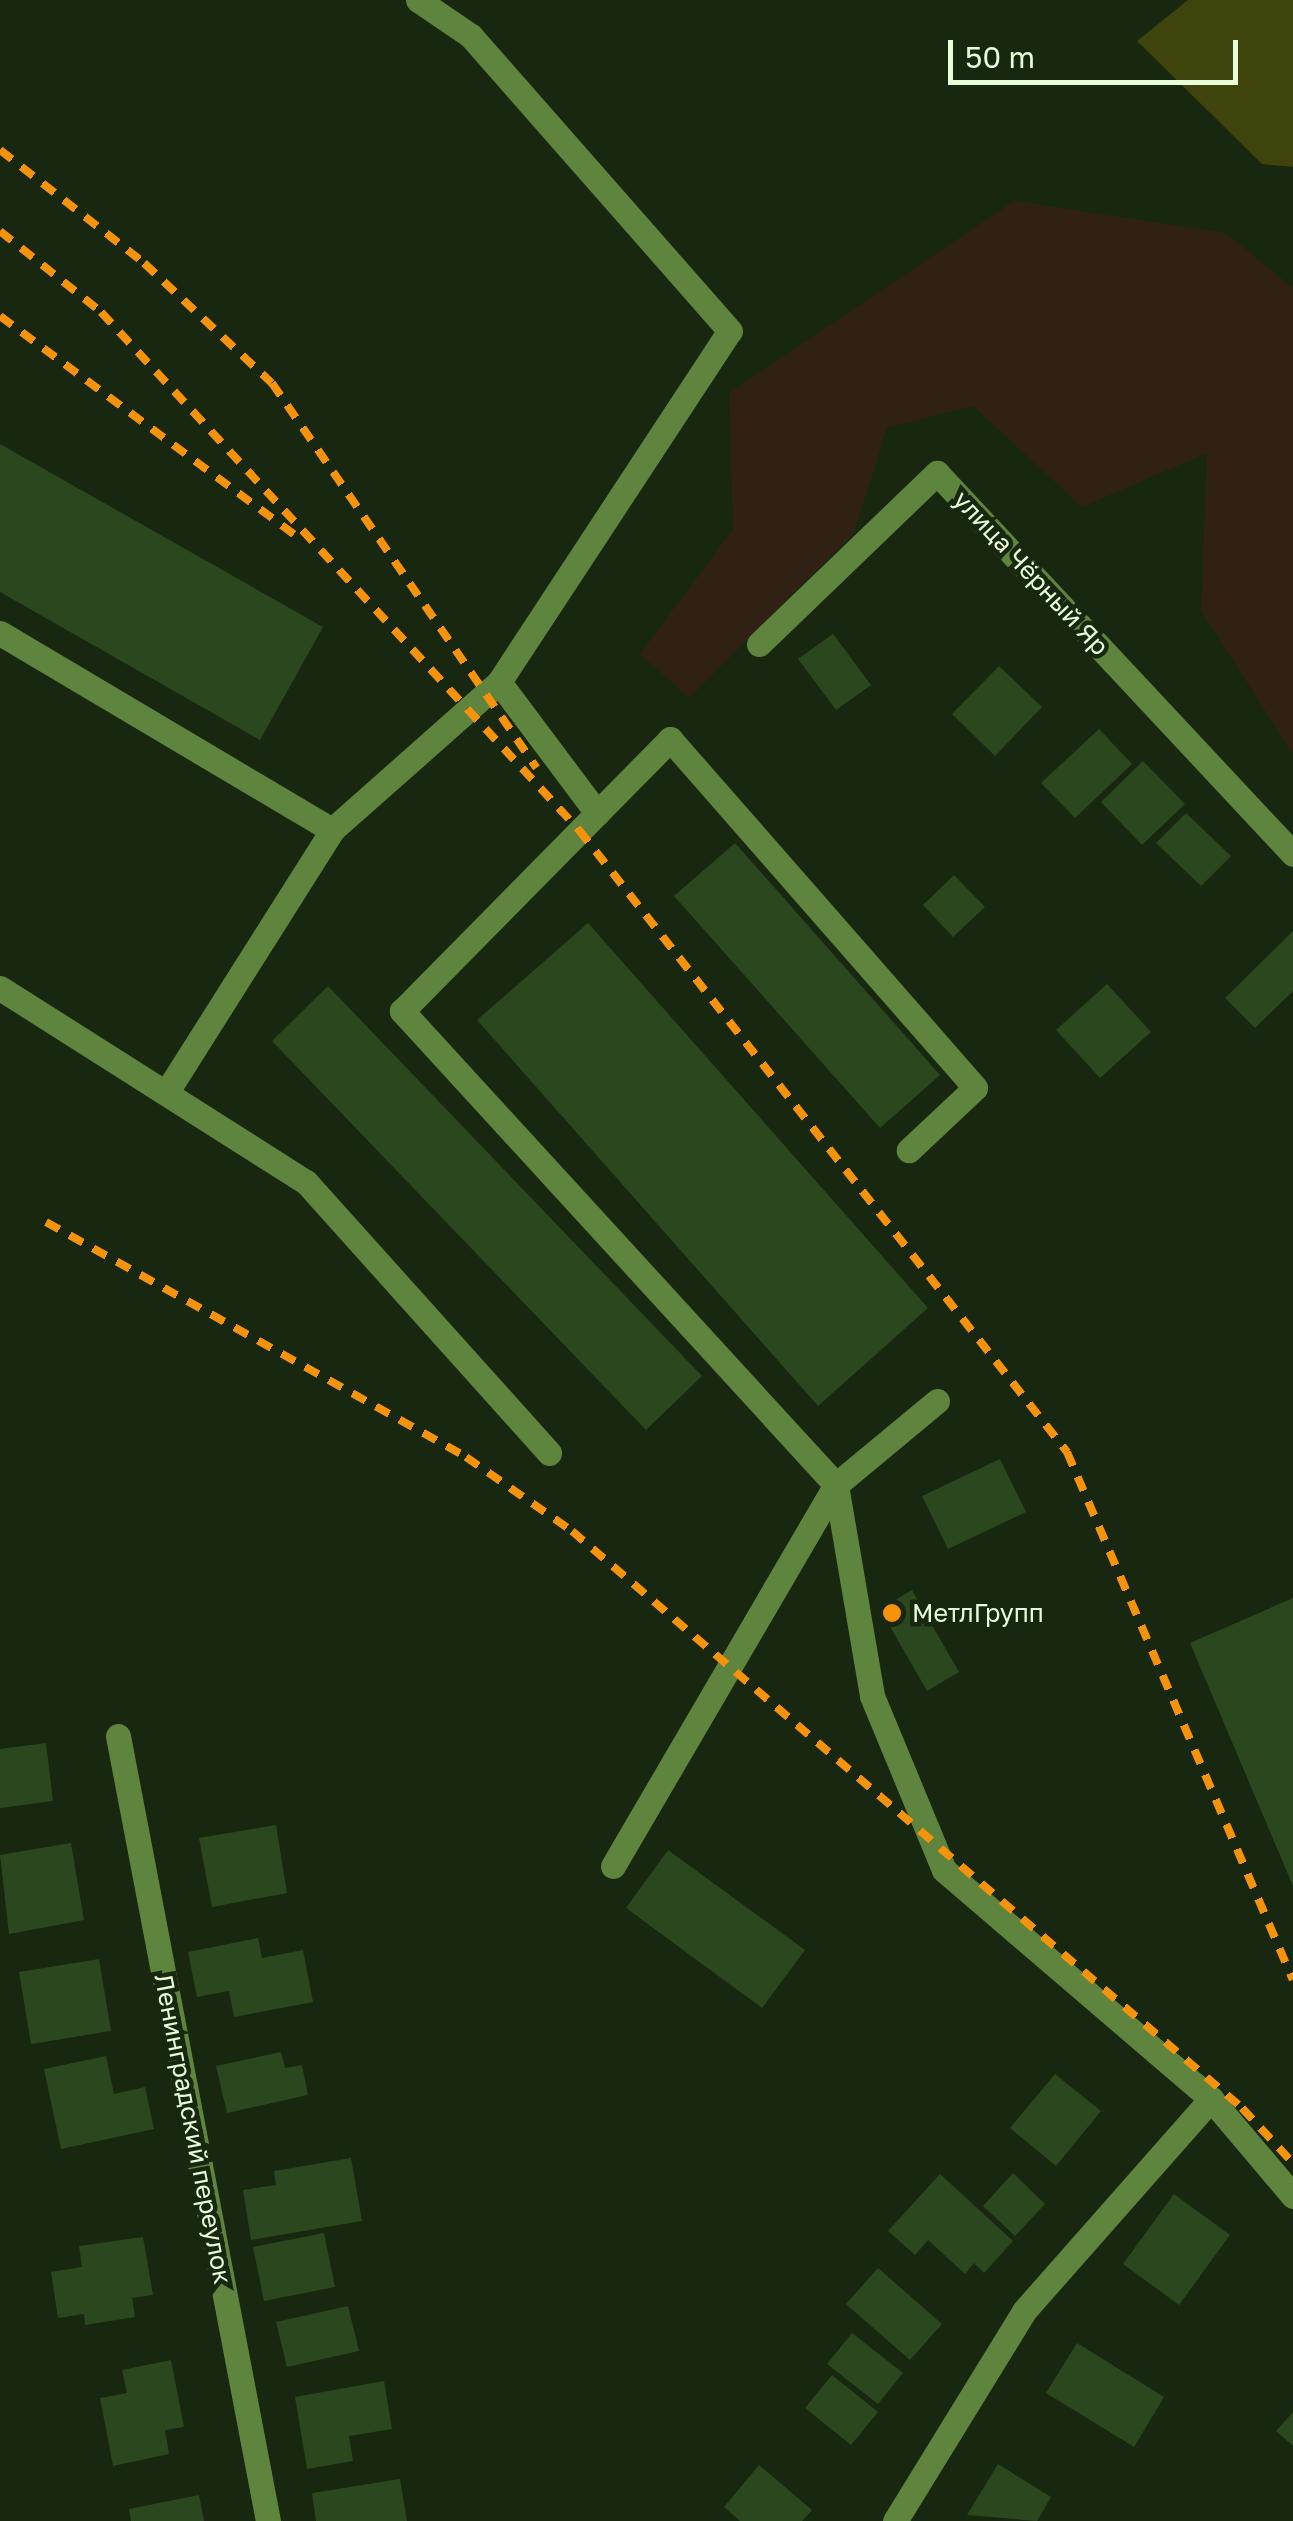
<!DOCTYPE html>
<html>
<head>
<meta charset="utf-8">
<style>
  body { margin:0 }
  #map { position:relative; width:1293px; height:2521px; overflow:hidden; background:#182710; font-family:"Golos Text",sans-serif }
  div>[style] { position:absolute }
  .green>* { inset:0; background:#312114 }
  .water>* { inset:0; background:#3e440c }
  .building>* { inset:0; background:#2b471d }
  .minor>* { height:25px; margin:-12.5px; padding:0 12.5px; transform-origin:12.5px; border-radius:12.5px; background:#5f843d }
  .rail>* { height:8px; margin-top:-4px; transform-origin:0; background:repeating-linear-gradient(90deg,#f6930b 0 15px,transparent 0 27px) }
  .dots>* { width:28px; height:28px; translate:-50% -50%; box-sizing:border-box; border:5px solid #182710; border-radius:50% }
  span { translate:-50% -50%; white-space:nowrap; text-align:center; line-height:1.15; -webkit-text-stroke:9px #182710; paint-order:stroke }
  .street-label { font-size:25px; color:#e7fed8 }
  .poi-label { font-size:25px; color:#e7fed8 }
  .left { translate:0 -50%; text-align:left }
  .scale { position:absolute; left:948px; top:40px; width:290px; height:45px; box-sizing:border-box; border:5px solid #e7fed8; border-top:0; padding-left:12px; font-size:30px; line-height:35px; white-space:nowrap; color:#e7fed8; -webkit-text-stroke:8px #182710; paint-order:stroke }
</style>
</head>
<body>
<div id="map">
  <div class="green">
    <i style="clip-path:polygon(1014px 201px,1226px 233px,1293px 288px,1293px 754px,1201px 611px,1207px 453px,1082px 507px,973px 406px,887px 428px,854px 533px,689px 698px,640px 654px,733px 529px,729px 393px)"></i>
  </div>
  <div class="water">
    <i style="clip-path:polygon(1188px 0,1293px 0,1293px 167px,1262px 164px,1137px 41px)"></i>
  </div>
  <div class="building">
    <i style="clip-path:polygon(0 444px,323px 627px,260px 740px,0 592px)"></i>
    <i style="clip-path:polygon(833px 634px,871px 685px,836px 710px,798px 659px)"></i>
    <i style="clip-path:polygon(999px 666px,1042px 707px,995px 756px,952px 714px)"></i>
    <i style="clip-path:polygon(1099px 729px,1132px 764px,1075px 818px,1041px 783px)"></i>
    <i style="clip-path:polygon(1143px 761px,1185px 804px,1142px 845px,1101px 802px)"></i>
    <i style="clip-path:polygon(1186px 813px,1231px 856px,1201px 886px,1156px 843px)"></i>
    <i style="clip-path:polygon(735px 843px,940px 1075px,880px 1128px,674px 896px)"></i>
    <i style="clip-path:polygon(954px 875px,985px 907px,953px 937px,923px 905px)"></i>
    <i style="clip-path:polygon(588px 923px,928px 1308px,818px 1406px,477px 1020px)"></i>
    <i style="clip-path:polygon(1293px 931px,1293px 991px,1255px 1028px,1225px 998px)"></i>
    <i style="clip-path:polygon(1107px 984px,1151px 1032px,1100px 1078px,1056px 1030px)"></i>
    <i style="clip-path:polygon(328px 986px,702px 1376px,646px 1430px,272px 1041px)"></i>
    <i style="clip-path:polygon(1000px 1459px,1026px 1512px,948px 1549px,922px 1496px)"></i>
    <i style="clip-path:polygon(912px 1590px,959px 1672px,927px 1691px,880px 1609px)"></i>
    <i style="clip-path:polygon(1293px 1598px,1293px 1886px,1190px 1643px)"></i>
    <i style="clip-path:polygon(46px 1743px,53px 1801px,0 1808px,0 1749px)"></i>
    <i style="clip-path:polygon(276px 1825px,287px 1893px,212px 1907px,199px 1838px)"></i>
    <i style="clip-path:polygon(71px 1843px,84px 1920px,9px 1934px,0 1855px)"></i>
    <i style="clip-path:polygon(668px 1850px,805px 1950px,762px 2008px,626px 1908px)"></i>
    <i style="clip-path:polygon(258px 1938px,262px 1958px,303px 1950px,313px 2002px,234px 2017px,229px 1991px,197px 1997px,188px 1952px)"></i>
    <i style="clip-path:polygon(99px 1959px,111px 2031px,31px 2044px,19px 1972px)"></i>
    <i style="clip-path:polygon(281px 2052px,285px 2068px,302px 2065px,308px 2095px,227px 2113px,216px 2066px)"></i>
    <i style="clip-path:polygon(106px 2056px,114px 2094px,145px 2087px,154px 2129px,61px 2149px,44px 2069px)"></i>
    <i style="clip-path:polygon(1055px 2074px,1101px 2111px,1056px 2166px,1010px 2128px)"></i>
    <i style="clip-path:polygon(351px 2158px,362px 2221px,251px 2240px,243px 2190px,276px 2185px,274px 2171px)"></i>
    <i style="clip-path:polygon(1013px 2173px,1045px 2204px,1015px 2236px,983px 2206px)"></i>
    <i style="clip-path:polygon(940px 2174px,1013px 2241px,984px 2273px,974px 2263px,965px 2274px,928px 2240px,915px 2255px,888px 2231px)"></i>
    <i style="clip-path:polygon(1174px 2194px,1230px 2235px,1179px 2305px,1123px 2264px)"></i>
    <i style="clip-path:polygon(324px 2233px,335px 2287px,264px 2301px,253px 2247px)"></i>
    <i style="clip-path:polygon(143px 2237px,153px 2295px,132px 2298px,135px 2317px,85px 2325px,84px 2314px,58px 2318px,51px 2272px,82px 2267px,79px 2246px)"></i>
    <i style="clip-path:polygon(878px 2268px,942px 2324px,910px 2360px,846px 2304px)"></i>
    <i style="clip-path:polygon(348px 2306px,359px 2351px,287px 2367px,276px 2322px)"></i>
    <i style="clip-path:polygon(852px 2333px,903px 2373px,878px 2404px,827px 2364px)"></i>
    <i style="clip-path:polygon(1077px 2343px,1164px 2397px,1134px 2447px,1046px 2393px)"></i>
    <i style="clip-path:polygon(171px 2360px,184px 2427px,165px 2430px,169px 2454px,113px 2466px,100px 2398px,127px 2393px,122px 2370px)"></i>
    <i style="clip-path:polygon(832px 2375px,878px 2412px,851px 2445px,805px 2408px)"></i>
    <i style="clip-path:polygon(384px 2381px,392px 2429px,349px 2436px,353px 2461px,307px 2469px,295px 2397px)"></i>
    <i style="clip-path:polygon(1293px 2412px,1293px 2446px,1276px 2431px)"></i>
    <i style="clip-path:polygon(998px 2464px,1051px 2497px,1037px 2521px,967px 2515px)"></i>
    <i style="clip-path:polygon(759px 2465px,812px 2510px,802px 2521px,740px 2521px,724px 2507px)"></i>
    <i style="clip-path:polygon(400px 2479px,407px 2521px,316px 2521px,312px 2493px)"></i>
    <i style="clip-path:polygon(199px 2495px,204px 2521px,131px 2521px,129px 2509px)"></i>
  </div>
  <div class="minor">
    <i style="left:0;top:633px;width:386px;rotate:30.7deg"></i>
    <i style="left:759px;top:644px;width:247px;rotate:-43.9deg"></i>
    <i style="left:937px;top:473px;width:521px;rotate:46.94deg"></i>
    <i style="left:499px;top:682px;width:164px;rotate:53.2deg"></i>
    <i style="left:0;top:988px;width:362px;rotate:32.4deg"></i>
    <i style="left:306px;top:1182px;width:364px;rotate:48.1deg"></i>
    <i style="left:166px;top:1093px;width:311px;rotate:-57.7deg"></i>
    <i style="left:332px;top:830px;width:223px;rotate:-41.5deg"></i>
    <i style="left:499px;top:682px;width:420px;rotate:-56.7deg"></i>
    <i style="left:730px;top:331px;width:393px;rotate:-131.3deg"></i>
    <i style="left:471px;top:36px;width:64px;rotate:-145.8deg"></i>
    <i style="left:937px;top:1401px;width:131px;rotate:140.3deg"></i>
    <i style="left:836px;top:1485px;width:214px;rotate:80.3deg"></i>
    <i style="left:872px;top:1696px;width:188px;rotate:67.5deg"></i>
    <i style="left:944px;top:1870px;width:352px;rotate:40.6deg"></i>
    <i style="left:1211px;top:2099px;width:127px;rotate:49.8deg"></i>
    <i style="left:118px;top:1736px;width:799px;rotate:79.18deg"></i>
    <i style="left:613px;top:1866px;width:441px;rotate:-59.7deg"></i>
    <i style="left:836px;top:1485px;width:643px;rotate:-132.48deg"></i>
    <i style="left:402px;top:1011px;width:382px;rotate:-45.4deg"></i>
    <i style="left:670px;top:739px;width:463px;rotate:48.8deg"></i>
    <i style="left:975px;top:1088px;width:91px;rotate:136.8deg"></i>
    <i style="left:895px;top:2521px;width:246px;rotate:-58.4deg"></i>
    <i style="left:1024px;top:2311px;width:283px;rotate:-48.6deg"></i>
  </div>
  <div class="rail">
    <i style="left:0;top:150px;width:183px;rotate:38.1deg"></i>
    <i style="left:144px;top:263px;width:175px;rotate:43.2deg"></i>
    <i style="left:272px;top:383px;width:467px;rotate:55.5deg"></i>
    <i style="left:0;top:231px;width:129px;rotate:38.7deg"></i>
    <i style="left:101px;top:312px;width:705px;rotate:47.3deg"></i>
    <i style="left:579px;top:830px;width:791px;rotate:51.88deg"></i>
    <i style="left:1067px;top:1452px;width:574px;rotate:66.83deg"></i>
    <i style="left:0;top:316px;width:374px;rotate:36.6deg"></i>
    <i style="left:46px;top:1222px;width:481px;rotate:29.2deg"></i>
    <i style="left:466px;top:1457px;width:129px;rotate:34.9deg"></i>
    <i style="left:572px;top:1531px;width:884px;rotate:40.73deg"></i>
    <i style="left:1242px;top:2108px;width:75px;rotate:47.2deg"></i>
  </div>
  <div class="dots">
    <i style="left:892px;top:1613px;background:#f6930b"></i>
  </div>
  <div class="street-label">
    <span style="left:1031px;top:573px;rotate:47deg">улица Чёрный Яр</span>
    <span style="left:193px;top:2129px;rotate:79deg">Ленинградский переулок</span>
  </div>
  <div class="poi-label">
    <span class="left" style="left:912px;top:1613px">МетлГрупп</span>
  </div>
  <div class="scale">50 m</div>
</div>
</body>
</html>
